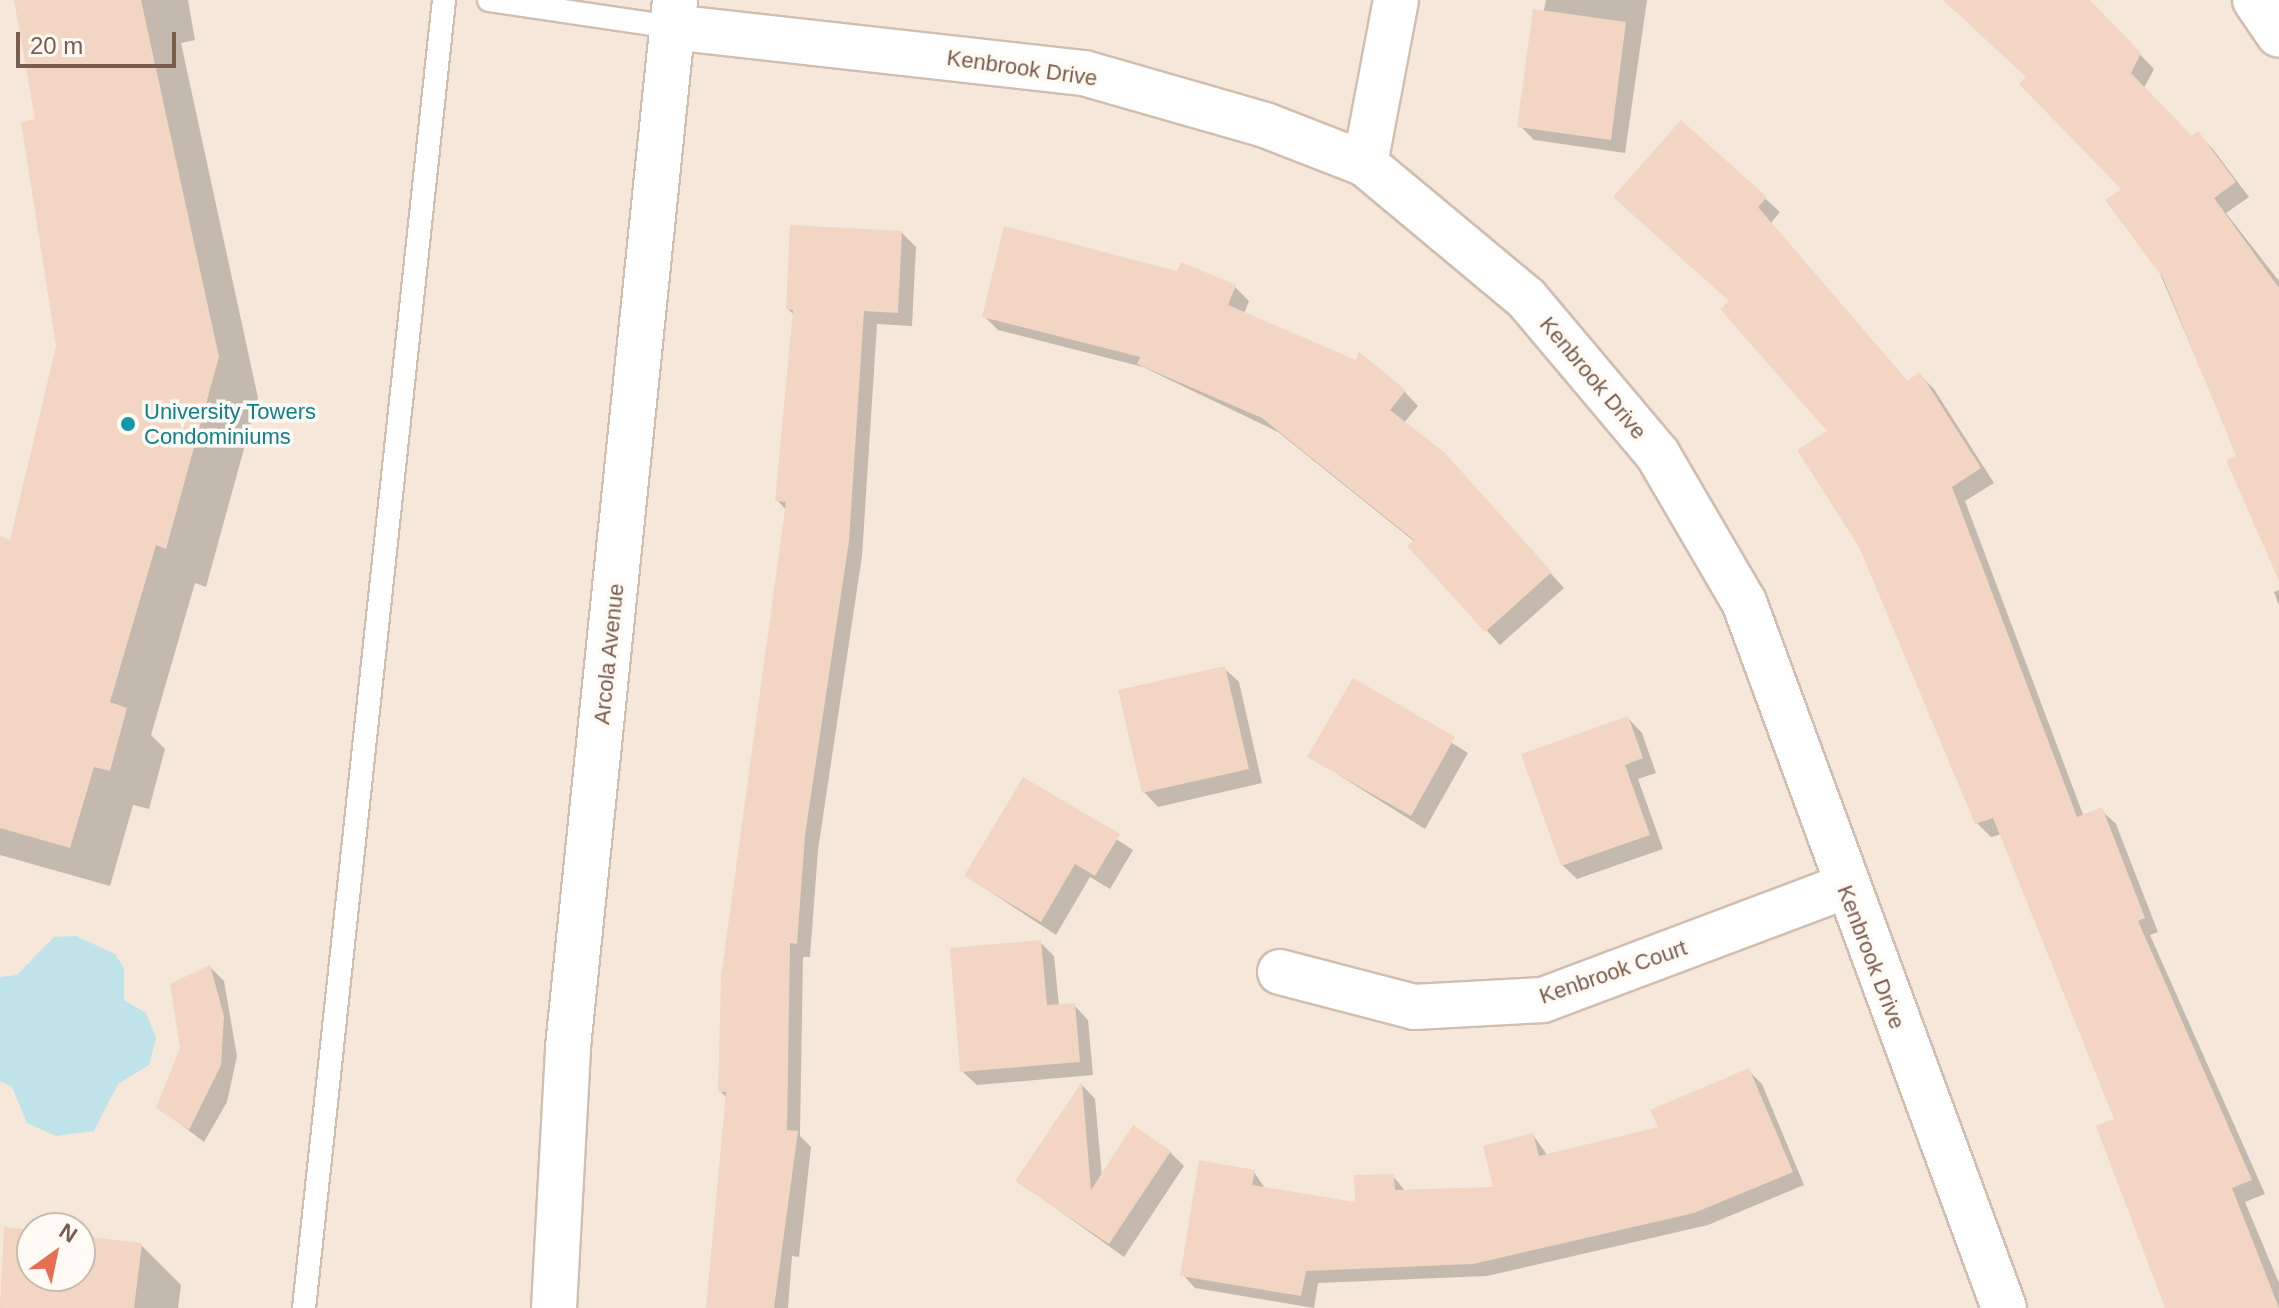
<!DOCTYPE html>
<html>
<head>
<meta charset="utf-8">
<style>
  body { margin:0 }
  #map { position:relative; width:2279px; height:1308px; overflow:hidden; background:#fdf6ec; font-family:Arial,sans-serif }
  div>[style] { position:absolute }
  .residential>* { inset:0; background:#f5e8da }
  .water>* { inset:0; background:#bfe3e8 }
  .shadow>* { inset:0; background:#0003 }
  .building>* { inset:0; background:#f3d5c3 }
  .roads { filter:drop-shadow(2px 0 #d1beb0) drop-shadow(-2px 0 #d1beb0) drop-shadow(0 2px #d1beb0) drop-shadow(0 -2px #d1beb0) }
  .lane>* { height:22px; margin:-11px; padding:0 11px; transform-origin:11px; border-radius:11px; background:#fff }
  .street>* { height:44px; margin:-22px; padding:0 22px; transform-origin:22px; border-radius:22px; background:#fff }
  .secondary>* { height:44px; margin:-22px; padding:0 22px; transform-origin:22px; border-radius:22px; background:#fff }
  .dots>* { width:22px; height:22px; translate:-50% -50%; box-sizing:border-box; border:4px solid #fffaf3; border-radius:50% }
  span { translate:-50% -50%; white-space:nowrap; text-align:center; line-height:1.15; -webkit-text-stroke:7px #fffaf3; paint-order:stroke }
  .street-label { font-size:22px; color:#7a5c4d }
  .culture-label { font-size:22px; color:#0d838f }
  .left { translate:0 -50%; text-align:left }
  .north { position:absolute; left:16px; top:1212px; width:80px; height:80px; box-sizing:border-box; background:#fffaf3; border:2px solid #cabbb1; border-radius:50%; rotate:33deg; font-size:22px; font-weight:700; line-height:32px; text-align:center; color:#7a5c4d }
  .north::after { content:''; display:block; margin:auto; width:28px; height:36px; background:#e76f51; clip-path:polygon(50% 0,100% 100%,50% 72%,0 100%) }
  .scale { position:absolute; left:16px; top:32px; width:160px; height:36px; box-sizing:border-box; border:4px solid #7a5c4d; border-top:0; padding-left:10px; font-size:24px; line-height:28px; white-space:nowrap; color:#7a5c4d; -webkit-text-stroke:6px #fffaf3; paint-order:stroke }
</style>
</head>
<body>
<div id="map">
  <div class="residential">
    <i style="clip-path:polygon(evenodd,0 0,2279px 0,2279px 1308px,0 1308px,0 0,32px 1228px,80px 1228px,80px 1276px,32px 1276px,32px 1228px)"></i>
  </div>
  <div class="water">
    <i style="clip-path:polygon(76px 936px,115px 954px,124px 968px,124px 1000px,146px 1013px,156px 1038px,149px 1065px,118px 1084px,94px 1131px,56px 1136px,27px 1123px,12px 1087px,0 1081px,0 977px,17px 975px,54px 937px)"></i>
  </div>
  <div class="shadow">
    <i style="clip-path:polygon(17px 0,188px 0,195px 40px,181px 43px,258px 398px,206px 587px,195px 583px,151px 735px,165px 749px,149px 809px,133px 805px,110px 886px,0 855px,0 636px,58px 346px,37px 121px)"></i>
    <i style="clip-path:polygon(1546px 0,1647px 0,1625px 153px,1534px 140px,1520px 126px)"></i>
    <i style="clip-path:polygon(1944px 0,2064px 0,2097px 10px,2154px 69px,2144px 88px,2192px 138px,2198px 134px,2212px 148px,2249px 197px,2226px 213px,2279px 281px,2279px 576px,2238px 457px,2124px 189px,2028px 78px)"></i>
    <i style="clip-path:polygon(1682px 123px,1780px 212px,1771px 223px,1908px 382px,1920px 375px,1934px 389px,1994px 483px,1965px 501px,2084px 817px,2101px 810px,2116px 824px,2158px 932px,2150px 935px,2265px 1194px,2245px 1202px,2279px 1283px,2279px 1308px,2170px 1308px,2116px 1120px,2002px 834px,1991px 837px,1977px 823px,1830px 431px,1731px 302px)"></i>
    <i style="clip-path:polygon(902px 233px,916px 247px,912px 326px,877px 324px,862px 556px,818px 850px,810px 957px,803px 957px,800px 1136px,811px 1147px,799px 1257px,792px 1256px,788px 1308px,709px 1308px,727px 1098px,720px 1091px,787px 511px,777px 500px,795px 316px,788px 309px)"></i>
    <i style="clip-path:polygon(1235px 287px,1249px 301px,1244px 314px,1404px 391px,1418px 406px,1404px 423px,1442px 454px,1564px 588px,1500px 645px,1410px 546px,1415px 542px,1278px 432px,1143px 367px,998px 330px,984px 316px)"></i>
    <i style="clip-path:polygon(2279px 590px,2279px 606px,2274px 592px)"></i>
    <i style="clip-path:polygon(1224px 668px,1239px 682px,1262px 783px,1158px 807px,1144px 792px)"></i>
    <i style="clip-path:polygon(1354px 681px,1468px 753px,1425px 829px,1310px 757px)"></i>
    <i style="clip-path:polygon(1628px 718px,1642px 733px,1656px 773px,1638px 779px,1663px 849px,1577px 879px,1562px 865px)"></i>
    <i style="clip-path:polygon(1024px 779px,1133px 850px,1110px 889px,1090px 877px,1056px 935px,966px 876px)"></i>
    <i style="clip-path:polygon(1040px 942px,1054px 956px,1059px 1006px,1074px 1005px,1088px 1020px,1093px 1075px,977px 1085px,962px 1071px)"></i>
    <i style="clip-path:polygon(210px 967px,224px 981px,237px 1056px,227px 1102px,204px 1142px,159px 1108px)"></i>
    <i style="clip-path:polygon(1749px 1071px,1762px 1084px,1804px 1185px,1708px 1225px,1487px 1276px,1318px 1283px,1314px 1308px,1195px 1288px,1183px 1275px,1254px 1172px,1266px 1190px,1357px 1205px,1393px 1176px,1406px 1192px,1496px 1188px,1533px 1135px,1548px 1156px,1660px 1129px)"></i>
    <i style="clip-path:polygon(1082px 1085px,1095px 1099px,1102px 1177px,1170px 1152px,1184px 1166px,1124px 1257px,1018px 1181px)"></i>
    <i style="clip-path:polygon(6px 1229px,32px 1232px,32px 1276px,80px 1276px,80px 1238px,141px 1245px,181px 1285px,178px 1308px,0 1308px)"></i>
  </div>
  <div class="building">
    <i style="clip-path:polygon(14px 0,141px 0,219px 357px,166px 549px,156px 545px,110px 702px,127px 708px,110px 771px,94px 767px,70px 848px,0 828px,0 536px,10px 540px,56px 346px,21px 122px,35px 119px)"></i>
    <i style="clip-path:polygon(1943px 0,2090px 0,2141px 53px,2131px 73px,2192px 136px,2198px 131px,2236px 182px,2214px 198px,2279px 288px,2279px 581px,2226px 460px,2236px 456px,2163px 278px,2105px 200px,2121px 189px,2019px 84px,2026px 77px)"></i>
    <i style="clip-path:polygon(1533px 9px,1626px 22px,1611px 140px,1517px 127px)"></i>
    <i style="clip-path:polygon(1681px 120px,1767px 197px,1758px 207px,1907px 381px,1920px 372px,1981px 468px,1952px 487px,2077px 817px,2102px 807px,2145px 918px,2138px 921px,2252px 1180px,2232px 1188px,2279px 1308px,2165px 1308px,2096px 1126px,2114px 1119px,1993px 818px,1975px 824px,1859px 547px,1797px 450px,1827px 431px,1720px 309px,1729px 301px,1613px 197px)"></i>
    <i style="clip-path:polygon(790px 225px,902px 231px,898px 313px,864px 311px,849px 541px,805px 835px,797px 944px,790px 943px,787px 1130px,798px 1131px,774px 1308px,706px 1308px,726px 1092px,718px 1092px,721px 977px,786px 502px,775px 501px,793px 310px,786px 309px)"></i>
    <i style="clip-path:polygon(1004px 226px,1177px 271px,1181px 262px,1236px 285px,1228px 305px,1356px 360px,1359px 352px,1406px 390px,1390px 410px,1444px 452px,1552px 572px,1485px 632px,1407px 546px,1414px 540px,1262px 418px,1137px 364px,1140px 357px,982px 317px)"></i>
    <i style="clip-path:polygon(1225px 666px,1249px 769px,1142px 793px,1118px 690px)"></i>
    <i style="clip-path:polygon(1353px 678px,1455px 737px,1411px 816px,1307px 757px)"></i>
    <i style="clip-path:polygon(1628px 716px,1643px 758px,1625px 765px,1650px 835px,1561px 866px,1521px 754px)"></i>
    <i style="clip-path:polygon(1023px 777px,1120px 834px,1095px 876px,1075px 864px,1041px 922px,964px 876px)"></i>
    <i style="clip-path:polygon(1041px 940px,1047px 1005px,1075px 1003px,1080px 1062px,960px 1072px,950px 948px)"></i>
    <i style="clip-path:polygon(210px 965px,224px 1016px,221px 1065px,189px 1130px,156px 1108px,180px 1048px,170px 984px)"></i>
    <i style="clip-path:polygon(1749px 1068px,1793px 1172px,1694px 1213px,1473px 1264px,1306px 1271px,1301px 1296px,1180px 1276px,1199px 1160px,1255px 1170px,1252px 1185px,1355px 1202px,1354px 1175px,1394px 1174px,1395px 1190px,1493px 1187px,1483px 1146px,1533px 1133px,1539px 1156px,1658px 1127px,1650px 1110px)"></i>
    <i style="clip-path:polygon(1082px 1082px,1091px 1190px,1133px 1125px,1171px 1151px,1109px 1244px,1015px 1181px)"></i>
    <i style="clip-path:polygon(4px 1227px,32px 1230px,32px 1276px,80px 1276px,80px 1236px,142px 1243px,134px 1308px,0 1308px)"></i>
  </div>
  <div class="roads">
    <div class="lane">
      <i style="left:489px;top:0;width:185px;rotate:8.4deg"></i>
      <i style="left:304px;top:1308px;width:1315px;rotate:-83.89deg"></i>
    </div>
    <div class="street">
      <i style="left:2255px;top:0;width:42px;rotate:55.6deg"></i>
      <i style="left:672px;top:27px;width:415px;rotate:6.4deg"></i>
      <i style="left:1084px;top:73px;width:188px;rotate:16deg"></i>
      <i style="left:1265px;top:125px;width:107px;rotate:21.3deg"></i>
      <i style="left:1365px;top:164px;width:209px;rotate:39.8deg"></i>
      <i style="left:1526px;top:298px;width:205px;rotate:49.9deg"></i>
      <i style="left:1658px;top:455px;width:170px;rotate:59.7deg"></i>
      <i style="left:1744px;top:602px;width:752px;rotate:69.78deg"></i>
      <i style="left:1365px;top:164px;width:167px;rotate:-79.3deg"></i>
      <i style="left:1280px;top:972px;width:138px;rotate:14.6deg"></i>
      <i style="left:1414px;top:1007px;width:129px;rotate:-3.1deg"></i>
      <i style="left:1543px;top:1000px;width:322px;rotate:-20.6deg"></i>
    </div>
    <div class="secondary">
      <i style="left:554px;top:1308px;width:261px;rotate:-86.9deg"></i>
      <i style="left:568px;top:1047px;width:1052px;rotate:-84.16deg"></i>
    </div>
  </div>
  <div class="dots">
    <i style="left:128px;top:424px;background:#0f9aa8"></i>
  </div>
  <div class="street-label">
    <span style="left:1022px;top:68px;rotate:8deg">Kenbrook Drive</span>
    <span style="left:1593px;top:378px;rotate:50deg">Kenbrook Drive</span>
    <span style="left:609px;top:654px;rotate:-84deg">Arcola Avenue</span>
    <span style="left:1871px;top:957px;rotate:69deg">Kenbrook Drive</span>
    <span style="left:1613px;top:972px;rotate:-19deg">Kenbrook Court</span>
  </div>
  <div class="culture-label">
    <span class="left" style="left:144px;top:424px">University Towers<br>Condominiums</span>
  </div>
  <div class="north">N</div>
  <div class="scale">20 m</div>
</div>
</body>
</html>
